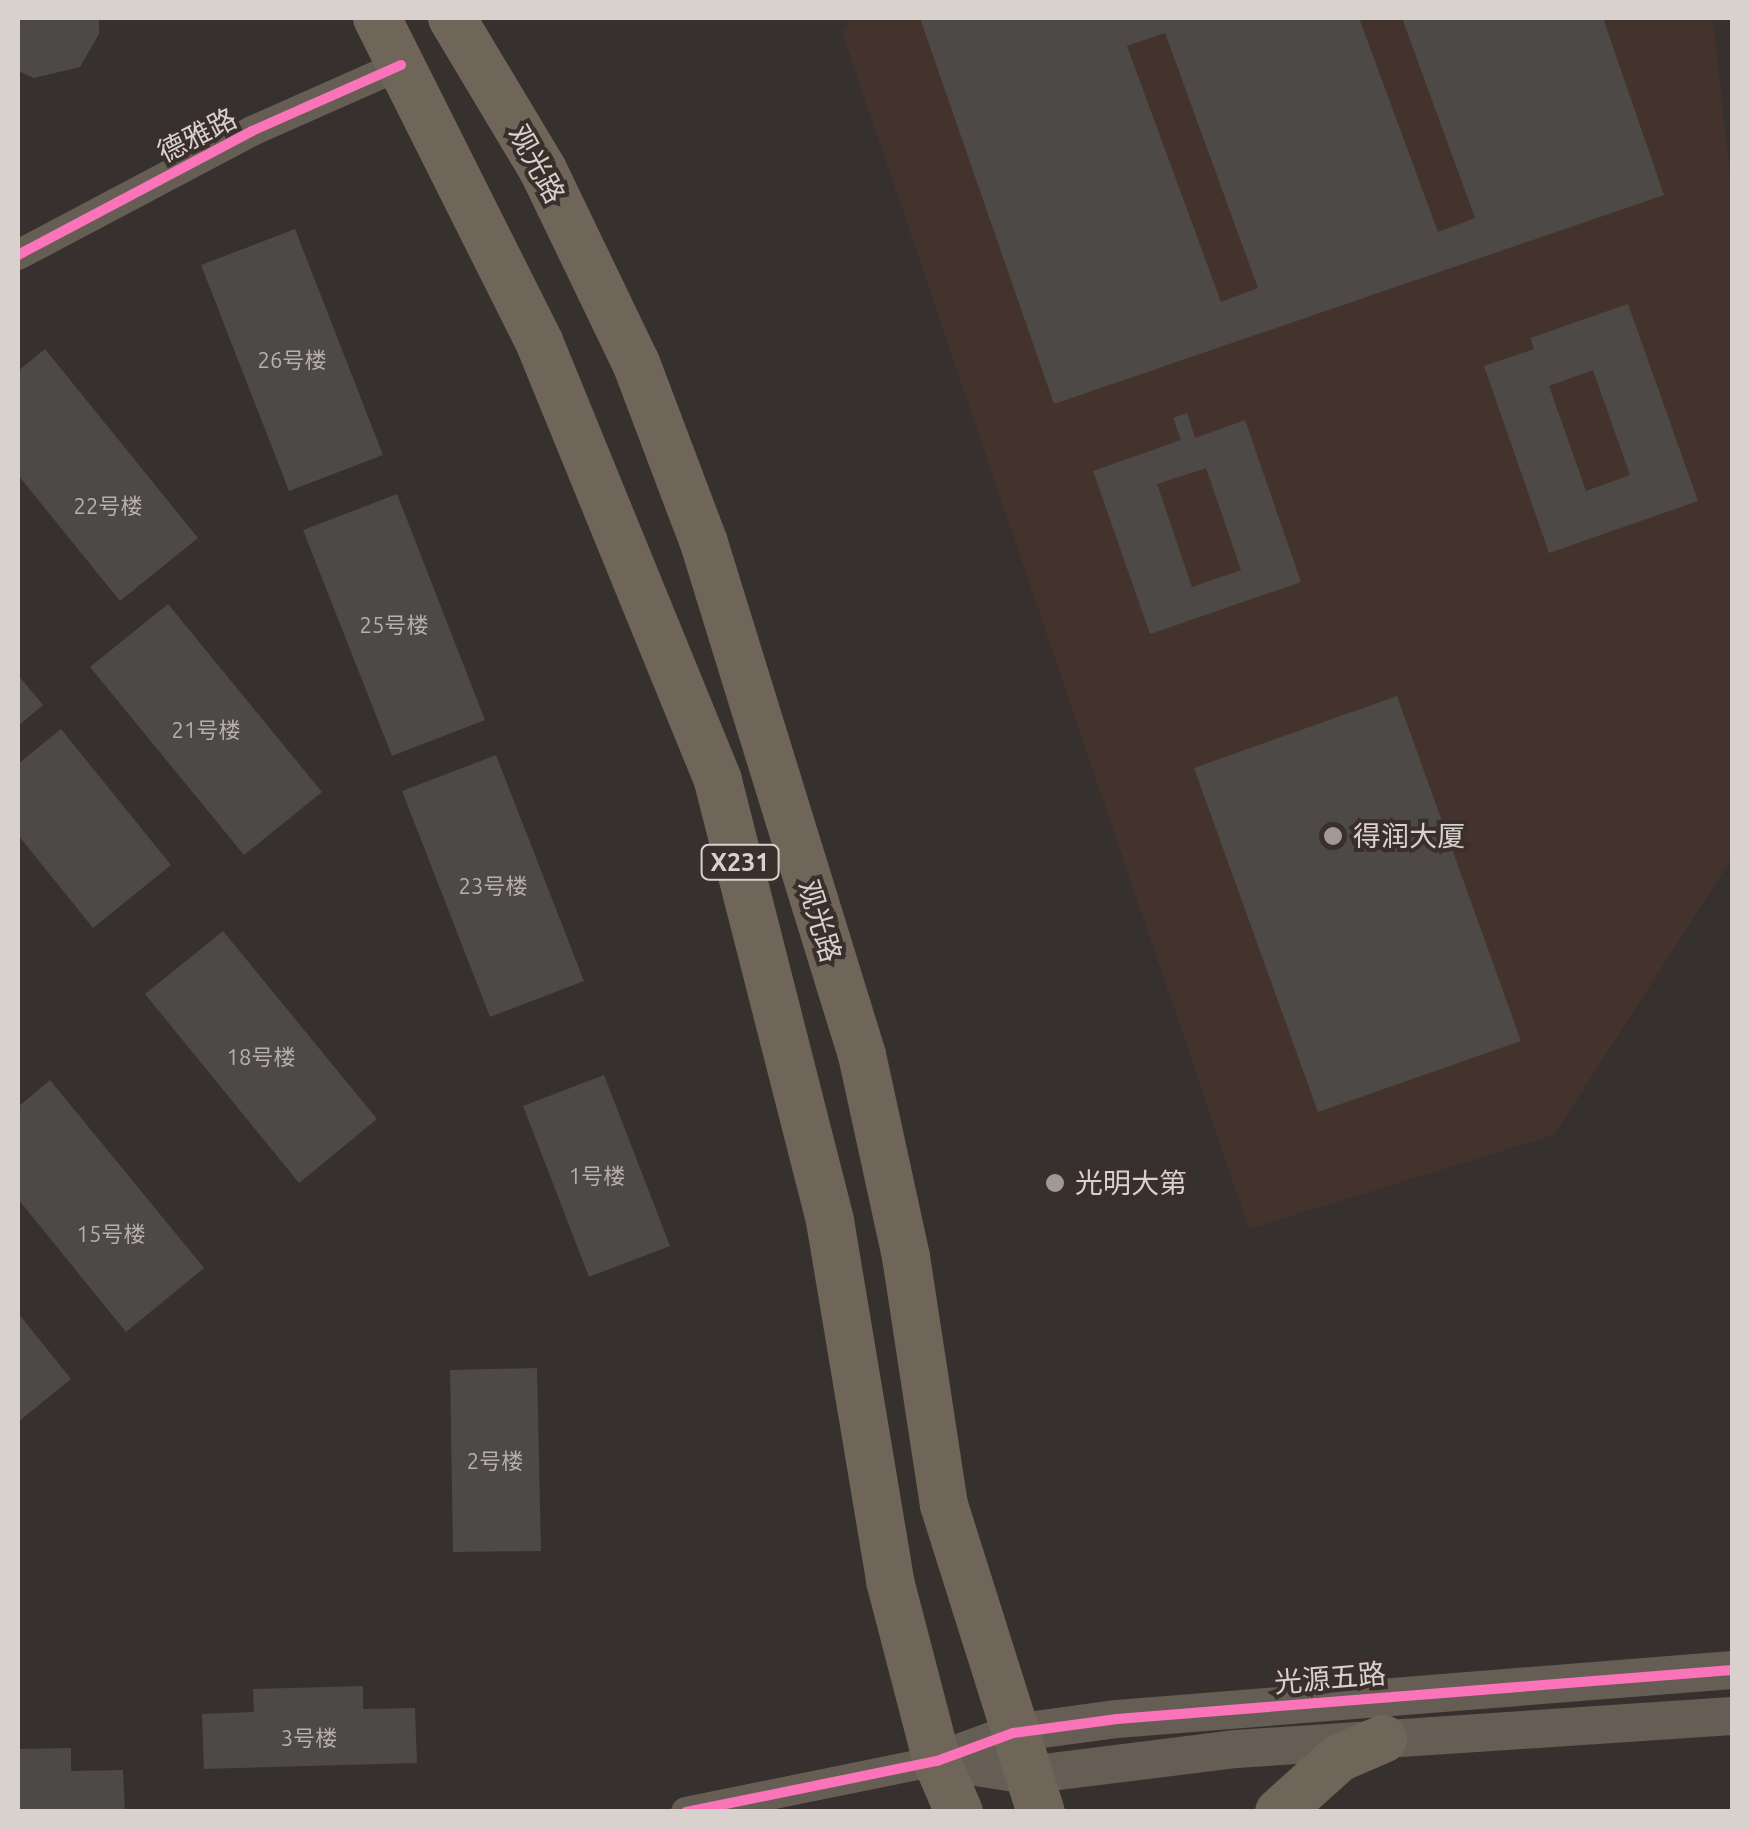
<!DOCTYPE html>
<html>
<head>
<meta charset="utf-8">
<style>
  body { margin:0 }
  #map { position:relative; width:1750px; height:1829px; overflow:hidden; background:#36302e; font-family:Ubuntu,"Noto Sans SC",sans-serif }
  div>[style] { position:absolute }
  .built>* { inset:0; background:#44332d }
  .building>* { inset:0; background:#4d4947 }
  .minor>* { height:30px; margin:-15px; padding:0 15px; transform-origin:15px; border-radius:15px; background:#665e54 }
  .tertiary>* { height:38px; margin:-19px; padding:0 19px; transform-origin:19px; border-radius:19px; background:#665e54 }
  .primary>* { height:48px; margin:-24px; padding:0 24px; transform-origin:24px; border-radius:24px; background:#6f6659 }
  .cycleway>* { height:10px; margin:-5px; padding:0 5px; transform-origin:5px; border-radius:5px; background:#fb73b8 }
  .dots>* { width:28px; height:28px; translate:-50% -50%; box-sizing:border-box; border:5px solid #3a2f2a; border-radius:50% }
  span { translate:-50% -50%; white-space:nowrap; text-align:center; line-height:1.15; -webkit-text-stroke:8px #3a2f2a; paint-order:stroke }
  .number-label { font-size:22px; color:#b6afac }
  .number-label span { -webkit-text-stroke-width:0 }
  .shield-label span { padding:2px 8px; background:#3a2f2a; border:2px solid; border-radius:8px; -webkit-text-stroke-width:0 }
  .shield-label { font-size:25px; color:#d9d1ce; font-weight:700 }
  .street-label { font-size:28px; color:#d9d1ce }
  .poi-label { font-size:28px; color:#d9d1ce }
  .left { translate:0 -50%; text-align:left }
  .frame { position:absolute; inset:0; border:20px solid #d9d1ce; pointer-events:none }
</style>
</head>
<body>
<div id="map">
  <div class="built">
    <i style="clip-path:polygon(852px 18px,1713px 18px,1732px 196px,1732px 858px,1554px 1135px,1249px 1229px,842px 32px)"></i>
  </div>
  <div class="building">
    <i style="clip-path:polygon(18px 18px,99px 18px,99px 34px,80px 67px,34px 78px,18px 71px)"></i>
    <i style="clip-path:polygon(evenodd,931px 18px,1359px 18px,1438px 232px,1475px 218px,1402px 18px,1603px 18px,1664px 195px,1054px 404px,921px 21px,931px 18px,1165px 33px,1258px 288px,1221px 302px,1127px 46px,1165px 33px)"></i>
    <i style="clip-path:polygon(295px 229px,383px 455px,289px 491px,201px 265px)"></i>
    <i style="clip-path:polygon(evenodd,1628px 304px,1698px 501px,1549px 553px,1484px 366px,1534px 349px,1530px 338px,1628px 304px,1593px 370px,1630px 475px,1586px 491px,1549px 386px,1593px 370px)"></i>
    <i style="clip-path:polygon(45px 349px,198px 538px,120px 601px,18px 475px,18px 371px)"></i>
    <i style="clip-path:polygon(evenodd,1187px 413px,1195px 438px,1245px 420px,1301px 582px,1150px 634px,1093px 471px,1181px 440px,1173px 418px,1187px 413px,1206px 468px,1241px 570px,1192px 587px,1157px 484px,1206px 468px)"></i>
    <i style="clip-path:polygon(397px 494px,485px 720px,392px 756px,303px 530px)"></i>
    <i style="clip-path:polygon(168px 604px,322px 792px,244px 855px,90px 667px)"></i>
    <i style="clip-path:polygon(18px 675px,43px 705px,18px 726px)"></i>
    <i style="clip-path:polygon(1397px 696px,1521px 1041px,1318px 1112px,1194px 768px)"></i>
    <i style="clip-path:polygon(61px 729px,171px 865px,93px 928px,18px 835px,18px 764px)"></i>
    <i style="clip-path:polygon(496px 755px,584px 981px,490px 1017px,402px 791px)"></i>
    <i style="clip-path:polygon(223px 931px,377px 1119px,299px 1183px,145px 994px)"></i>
    <i style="clip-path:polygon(604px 1075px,670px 1246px,589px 1277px,523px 1106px)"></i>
    <i style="clip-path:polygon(50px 1080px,204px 1268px,126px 1332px,18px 1199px,18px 1107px)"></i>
    <i style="clip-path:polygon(18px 1313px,71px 1379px,18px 1422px)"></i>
    <i style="clip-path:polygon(537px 1368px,541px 1551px,453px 1552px,450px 1370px)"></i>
    <i style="clip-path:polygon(363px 1686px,363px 1709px,415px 1708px,417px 1763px,204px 1769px,202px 1714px,254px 1712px,253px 1689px)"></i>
    <i style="clip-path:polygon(71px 1748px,71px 1771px,123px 1770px,125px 1812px,18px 1812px,18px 1749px)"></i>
  </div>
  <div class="minor">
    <i style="left:18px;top:255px;width:265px;rotate:-27.9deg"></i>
    <i style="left:252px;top:131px;width:163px;rotate:-23.9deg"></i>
    <i style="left:686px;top:1812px;width:256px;rotate:-11.5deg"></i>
  </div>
  <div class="tertiary">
    <i style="left:937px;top:1761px;width:81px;rotate:-20.2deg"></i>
    <i style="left:1013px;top:1733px;width:105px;rotate:-7.7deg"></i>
    <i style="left:1117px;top:1719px;width:617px;rotate:-4.56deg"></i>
    <i style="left:944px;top:1762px;width:84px;rotate:8.9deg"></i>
    <i style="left:1027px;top:1775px;width:211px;rotate:-7.1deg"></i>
    <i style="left:1236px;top:1749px;width:497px;rotate:-3.8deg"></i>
  </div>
  <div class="primary">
    <i style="left:377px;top:18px;width:364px;rotate:63.4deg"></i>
    <i style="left:540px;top:344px;width:472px;rotate:67.8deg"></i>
    <i style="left:718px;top:781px;width:454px;rotate:75.7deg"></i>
    <i style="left:830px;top:1221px;width:365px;rotate:80.5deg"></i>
    <i style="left:890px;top:1581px;width:186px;rotate:75.4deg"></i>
    <i style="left:937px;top:1761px;width:56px;rotate:66.7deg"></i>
    <i style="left:452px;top:18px;width:177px;rotate:59.1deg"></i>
    <i style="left:543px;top:170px;width:214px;rotate:64.3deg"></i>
    <i style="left:636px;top:363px;width:192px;rotate:69.3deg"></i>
    <i style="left:704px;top:543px;width:536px;rotate:72.85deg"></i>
    <i style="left:862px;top:1055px;width:207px;rotate:77.7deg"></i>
    <i style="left:906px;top:1257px;width:251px;rotate:81.3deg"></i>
    <i style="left:944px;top:1505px;width:322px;rotate:72.5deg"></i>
    <i style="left:1279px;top:1812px;width:81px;rotate:-42deg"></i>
    <i style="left:1339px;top:1758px;width:48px;rotate:-23.4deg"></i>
  </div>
  <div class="cycleway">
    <i style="left:18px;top:255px;width:265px;rotate:-27.9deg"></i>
    <i style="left:252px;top:131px;width:163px;rotate:-23.9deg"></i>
    <i style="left:686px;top:1812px;width:256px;rotate:-11.5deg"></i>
    <i style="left:937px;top:1761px;width:81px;rotate:-20.2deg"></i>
    <i style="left:1013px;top:1733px;width:105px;rotate:-7.7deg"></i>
    <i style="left:1117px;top:1719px;width:617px;rotate:-4.56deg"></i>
  </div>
  <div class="dots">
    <i style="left:1333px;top:836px;background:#a09996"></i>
    <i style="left:1055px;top:1183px;background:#a09996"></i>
  </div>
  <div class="number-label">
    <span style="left:292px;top:360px">26号楼</span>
    <span style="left:108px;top:506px">22号楼</span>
    <span style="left:394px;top:625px">25号楼</span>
    <span style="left:206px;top:730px">21号楼</span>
    <span style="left:493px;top:886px">23号楼</span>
    <span style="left:261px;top:1057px">18号楼</span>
    <span style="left:597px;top:1176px">1号楼</span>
    <span style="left:111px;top:1234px">15号楼</span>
    <span style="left:495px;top:1461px">2号楼</span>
    <span style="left:309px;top:1738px">3号楼</span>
  </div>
  <div class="shield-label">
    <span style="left:740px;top:862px">X231</span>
  </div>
  <div class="street-label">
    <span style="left:197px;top:135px;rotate:-27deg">德雅路</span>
    <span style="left:537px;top:164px;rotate:61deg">观光路</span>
    <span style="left:820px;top:921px;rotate:73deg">观光路</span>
    <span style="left:1330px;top:1678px;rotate:-5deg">光源五路</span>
  </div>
  <div class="poi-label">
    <span class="left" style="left:1353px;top:836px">得润大厦</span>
    <span class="left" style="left:1075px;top:1183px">光明大第</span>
  </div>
  <div class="frame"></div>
</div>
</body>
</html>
